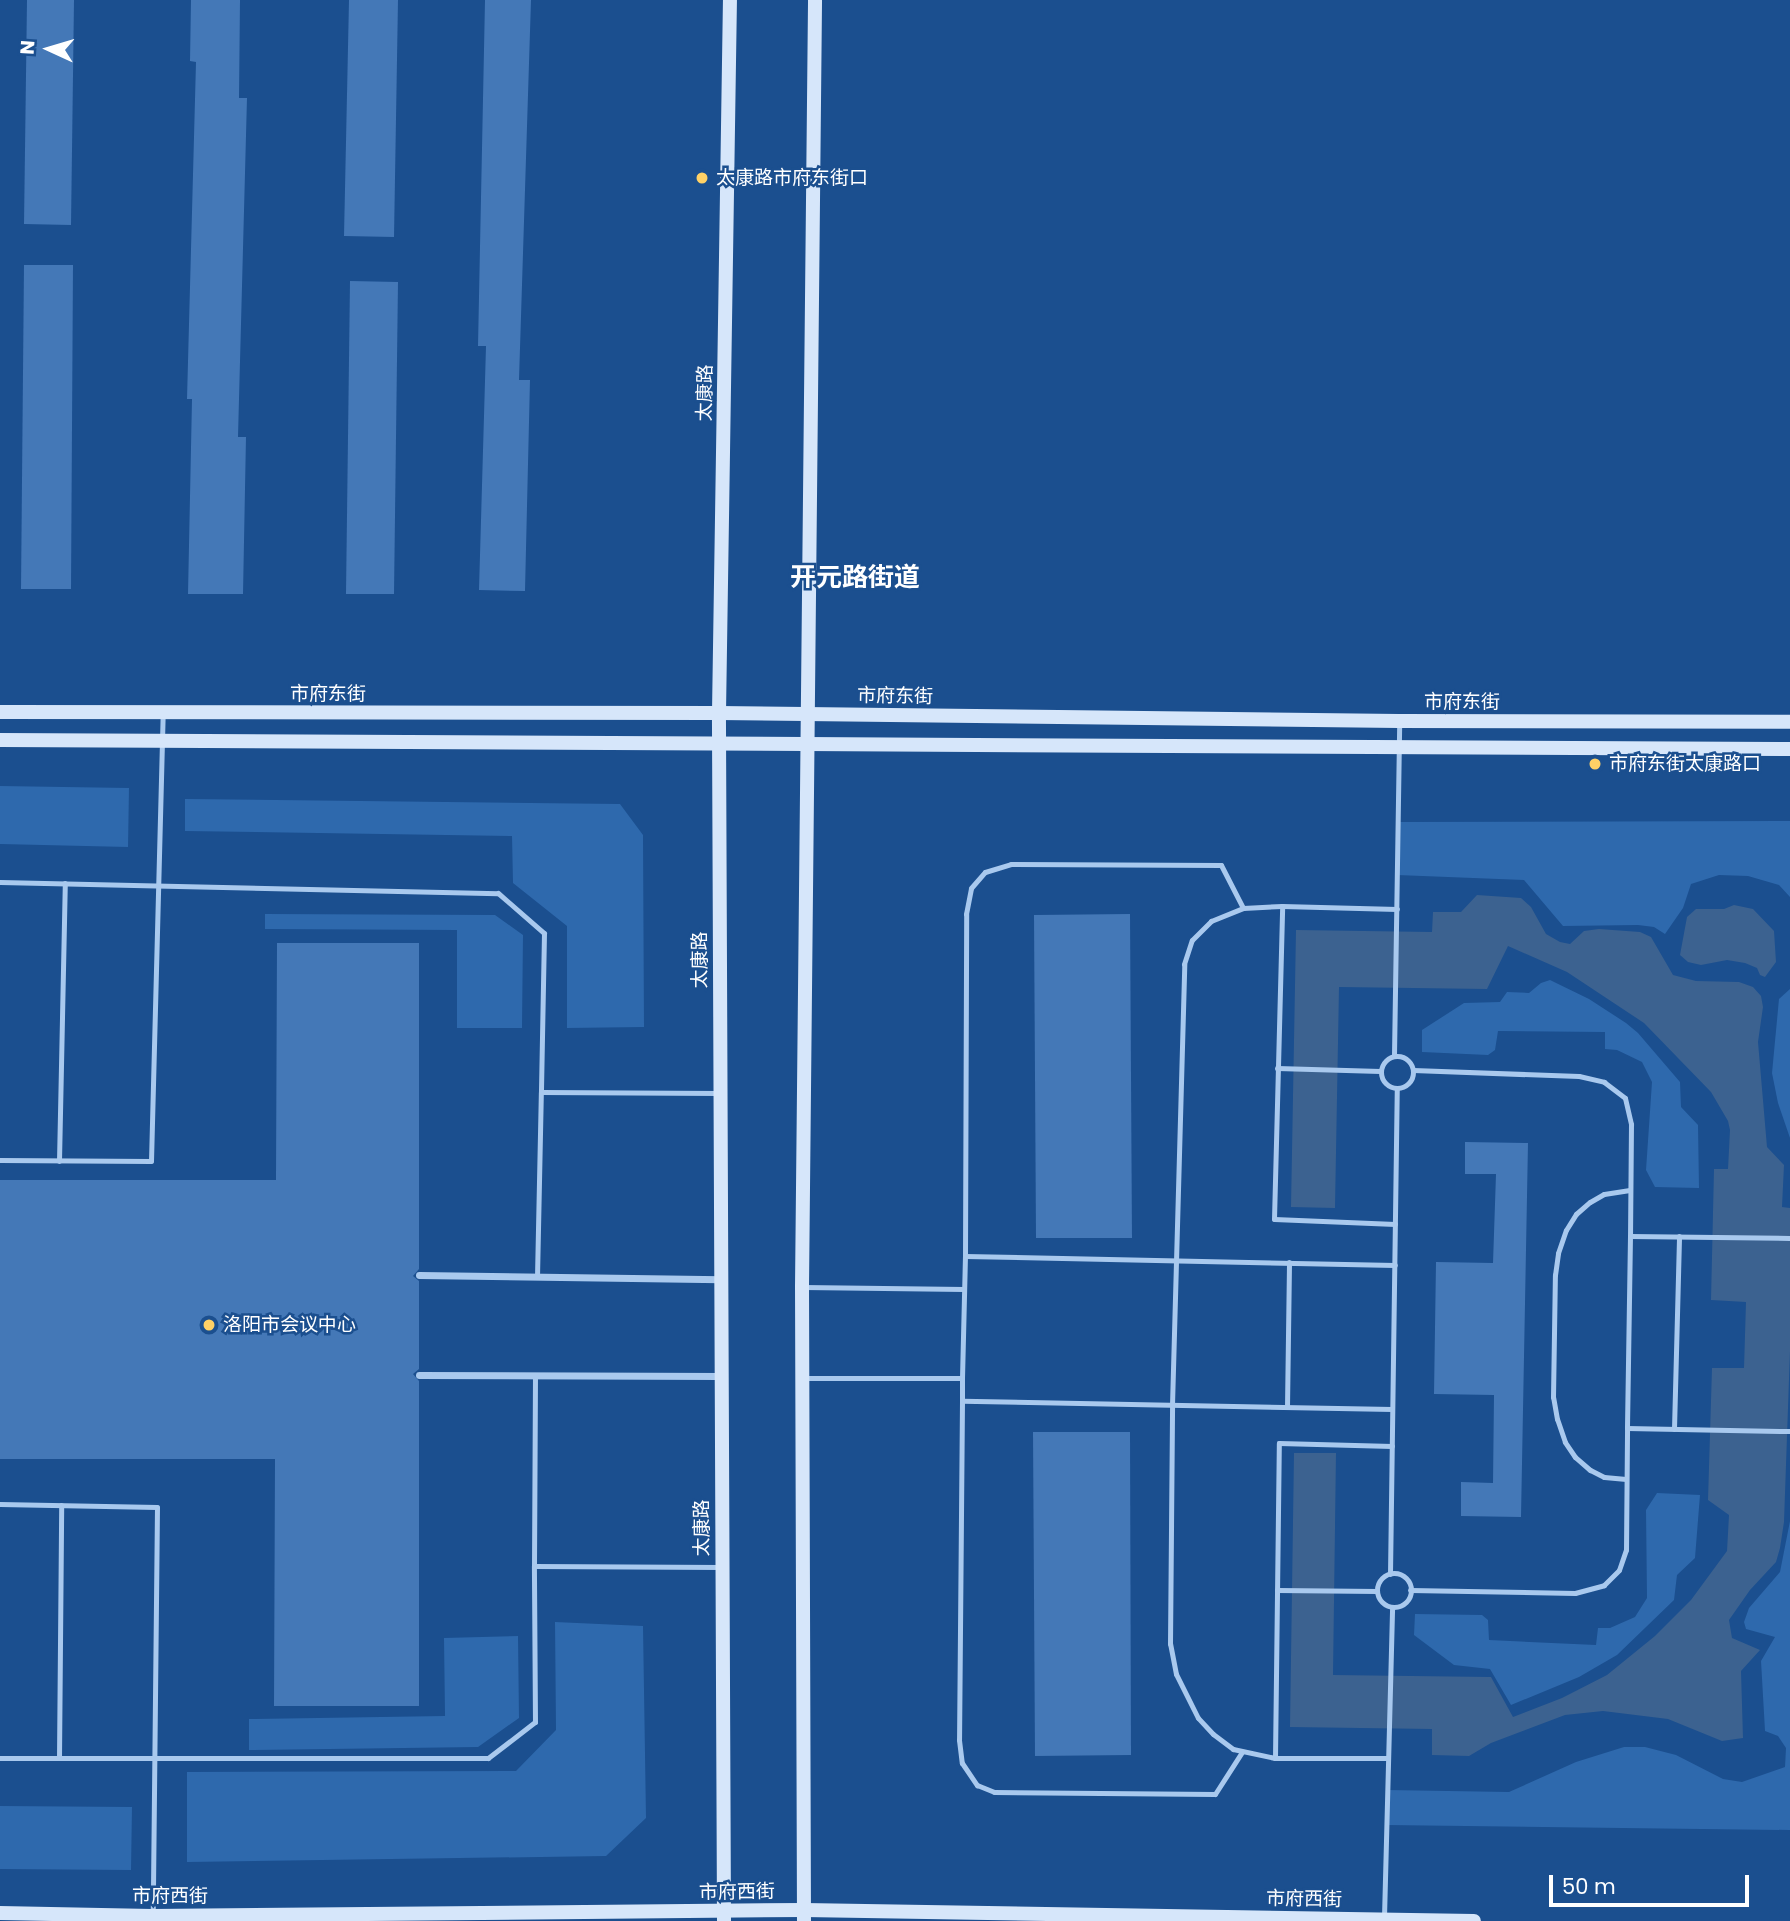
<!DOCTYPE html>
<html>
<head>
<meta charset="utf-8">
<style>
  body { margin:0 }
  #map { position:relative; width:1790px; height:1921px; overflow:hidden; background:#1b4f8f; font-family:Poppins,"Noto Sans SC",sans-serif }
  div>[style] { position:absolute }
  .green>* { inset:0; background:#2e69ad }
  .water>* { inset:0; background:#3c6290 }
  .building>* { inset:0; background:#4478b7 }
  .lane>* { height:5px; margin:-2.5px; padding:0 2.5px; transform-origin:2.5px; border-radius:2.5px; background:#a9c9ee }
  .lane>.ring { margin:-2.5px; padding:0; box-sizing:content-box; background:none; border:5px solid #a9c9ee; border-radius:50% }
  .street>* { height:7px; margin:-3.5px; padding:0 3.5px; transform-origin:3.5px; border-radius:3.5px; background:#a9c9ee }
  .secondary>* { height:14px; margin:-7px; padding:0 7px; transform-origin:7px; border-radius:7px; background:#d6e6fa }
  .dots>* { width:19px; height:19px; translate:-50% -50%; box-sizing:border-box; border:4px solid #1b4f8f; border-radius:50% }
  span { translate:-50% -50%; white-space:nowrap; text-align:center; line-height:1.15; -webkit-text-stroke:5px #1b4f8f; paint-order:stroke }
  .poi-label { font-size:19px; color:#fff }
  .left { translate:0 -50%; text-align:left }
  .street-label { font-size:19px; color:#fff }
  .district-label { font-size:26px; color:#fff; font-weight:700 }
  .north { position:absolute; left:14px; top:14px; width:70px; height:70px; -webkit-text-stroke:5px #1b4f8f; paint-order:stroke; rotate:274deg; font-size:19px; font-weight:700; line-height:28px; text-align:center; color:#fff }
  .north::after { content:''; display:block; margin:auto; width:24px; height:32px; background:#fff; clip-path:polygon(50% 0,100% 100%,50% 72%,0 100%) }
  .scale { position:absolute; left:1549px; top:1875px; width:200px; height:32px; box-sizing:border-box; border:4px solid #fff; border-top:0; padding-left:9px; font-size:21px; line-height:24px; white-space:nowrap; color:#fff; -webkit-text-stroke:5px #1b4f8f; paint-order:stroke }
</style>
</head>
<body>
<div id="map">
  <div class="green">
    <i style="clip-path:polygon(0 786px,129px 788px,128px 847px,0 844px)"></i>
    <i style="clip-path:polygon(185px 799px,620px 804px,643px 835px,644px 1027px,567px 1028px,567px 926px,513px 883px,512px 836px,185px 831px)"></i>
    <i style="clip-path:polygon(1790px 821px,1790px 897px,1779px 885px,1748px 876px,1719px 875px,1691px 884px,1683px 908px,1665px 934px,1654px 927px,1638px 925px,1563px 926px,1524px 880px,1397px 875px,1398px 822px)"></i>
    <i style="clip-path:polygon(265px 914px,495px 915px,523px 935px,522px 1028px,457px 1028px,457px 930px,265px 929px)"></i>
    <i style="clip-path:polygon(1550px 980px,1589px 999px,1626px 1023px,1638px 1033px,1680px 1082px,1681px 1107px,1698px 1125px,1699px 1188px,1655px 1187px,1646px 1170px,1652px 1082px,1642px 1062px,1617px 1050px,1605px 1049px,1605px 1032px,1498px 1031px,1495px 1050px,1488px 1055px,1422px 1052px,1422px 1030px,1464px 1003px,1500px 1002px,1507px 992px,1529px 993px,1541px 983px)"></i>
    <i style="clip-path:polygon(1790px 989px,1790px 1138px,1778px 1103px,1772px 1073px,1779px 999px)"></i>
    <i style="clip-path:polygon(1657px 1493px,1700px 1495px,1695px 1558px,1677px 1575px,1674px 1600px,1617px 1655px,1579px 1677px,1511px 1705px,1490px 1669px,1454px 1665px,1414px 1635px,1415px 1614px,1482px 1615px,1488px 1620px,1489px 1640px,1596px 1645px,1598px 1628px,1610px 1628px,1635px 1617px,1647px 1598px,1646px 1510px)"></i>
    <i style="clip-path:polygon(1790px 1521px,1790px 1830px,1386px 1825px,1387px 1790px,1509px 1792px,1576px 1762px,1624px 1747px,1645px 1747px,1676px 1755px,1723px 1779px,1742px 1782px,1785px 1767px,1786px 1748px,1778px 1736px,1765px 1731px,1761px 1661px,1775px 1637px,1746px 1629px,1744px 1622px,1749px 1608px,1780px 1572px)"></i>
    <i style="clip-path:polygon(555px 1622px,643px 1626px,646px 1818px,606px 1856px,187px 1862px,187px 1772px,516px 1771px,556px 1730px)"></i>
    <i style="clip-path:polygon(518px 1636px,519px 1718px,478px 1747px,249px 1750px,249px 1719px,445px 1716px,444px 1638px)"></i>
    <i style="clip-path:polygon(0 1806px,132px 1807px,131px 1870px,0 1869px)"></i>
  </div>
  <div class="water">
    <i style="clip-path:polygon(1477px 895px,1521px 898px,1531px 907px,1546px 934px,1560px 942px,1570px 944px,1584px 931px,1599px 929px,1640px 932px,1651px 937px,1673px 975px,1696px 981px,1739px 982px,1753px 987px,1761px 996px,1763px 1007px,1758px 1042px,1767px 1147px,1784px 1165px,1782px 1207px,1790px 1208px,1790px 1351px,1784px 1522px,1780px 1548px,1776px 1562px,1750px 1590px,1729px 1620px,1732px 1638px,1760px 1650px,1741px 1671px,1743px 1738px,1722px 1741px,1668px 1719px,1603px 1711px,1565px 1715px,1491px 1743px,1469px 1756px,1432px 1755px,1432px 1729px,1290px 1727px,1294px 1453px,1336px 1453px,1333px 1675px,1491px 1677px,1513px 1717px,1562px 1698px,1607px 1675px,1655px 1636px,1691px 1600px,1727px 1551px,1729px 1515px,1708px 1500px,1712px 1368px,1744px 1368px,1746px 1302px,1711px 1300px,1714px 1169px,1728px 1169px,1730px 1130px,1728px 1121px,1711px 1092px,1644px 1023px,1567px 972px,1508px 946px,1487px 989px,1339px 987px,1335px 1208px,1291px 1207px,1296px 930px,1432px 932px,1433px 912px,1461px 912px)"></i>
    <i style="clip-path:polygon(1734px 905px,1753px 909px,1774px 931px,1776px 962px,1765px 977px,1760px 975px,1757px 968px,1745px 963px,1727px 960px,1701px 965px,1688px 962px,1680px 955px,1687px 917px,1696px 909px,1724px 909px)"></i>
  </div>
  <div class="building">
    <i style="clip-path:polygon(27px 0,74px 0,71px 225px,24px 224px)"></i>
    <i style="clip-path:polygon(191px 0,240px 0,239px 98px,247px 98px,238px 437px,246px 437px,243px 594px,188px 594px,192px 399px,187px 399px,196px 62px,190px 61px)"></i>
    <i style="clip-path:polygon(349px 0,398px 0,394px 237px,344px 236px)"></i>
    <i style="clip-path:polygon(485px 0,531px 0,519px 380px,530px 380px,525px 591px,479px 590px,486px 346px,478px 346px)"></i>
    <i style="clip-path:polygon(24px 265px,73px 265px,71px 589px,21px 589px)"></i>
    <i style="clip-path:polygon(350px 281px,398px 282px,394px 594px,346px 594px)"></i>
    <i style="clip-path:polygon(1130px 914px,1132px 1238px,1036px 1238px,1034px 915px)"></i>
    <i style="clip-path:polygon(277px 943px,419px 943px,419px 1269px,413px 1276px,419px 1281px,419px 1369px,413px 1374px,419px 1381px,419px 1706px,274px 1706px,275px 1459px,0 1459px,0 1180px,276px 1180px)"></i>
    <i style="clip-path:polygon(1465px 1142px,1528px 1143px,1521px 1517px,1461px 1516px,1461px 1482px,1493px 1483px,1494px 1395px,1434px 1394px,1436px 1262px,1493px 1263px,1496px 1174px,1465px 1174px)"></i>
    <i style="clip-path:polygon(1033px 1432px,1130px 1432px,1131px 1755px,1035px 1756px)"></i>
  </div>
  <div class="lane">
    <i style="left:0;top:882px;width:498px;rotate:1.3deg"></i>
    <i style="left:498px;top:893px;width:61px;rotate:41deg"></i>
    <i style="left:544px;top:933px;width:159px;rotate:91.1deg"></i>
    <i style="left:541px;top:1092px;width:178px;rotate:0.3deg"></i>
    <i style="left:1394px;top:1055px;width:331px;rotate:-89.1deg"></i>
    <i class="ring" style="left:1381px;top:1056px;width:27px;height:27px"></i>
    <i style="left:1277px;top:1068px;width:103px;rotate:1.7deg"></i>
    <i style="left:1413px;top:1070px;width:166px;rotate:2.1deg"></i>
    <i style="left:1579px;top:1076px;width:26px;rotate:13deg"></i>
    <i style="left:1604px;top:1082px;width:26px;rotate:37deg"></i>
    <i style="left:1625px;top:1098px;width:27px;rotate:77deg"></i>
    <i style="left:1631px;top:1124px;width:112px;rotate:90.5deg"></i>
    <i style="left:0;top:1160px;width:151px;rotate:0.4deg"></i>
    <i style="left:151px;top:1161px;width:447px;rotate:-88.5deg"></i>
    <i style="left:59px;top:1161px;width:278px;rotate:-88.8deg"></i>
    <i style="left:1395px;top:1224px;width:121px;rotate:-177.6deg"></i>
    <i style="left:1274px;top:1219px;width:313px;rotate:-88.5deg"></i>
    <i style="left:1282px;top:906px;width:115px;rotate:1.5deg"></i>
    <i style="left:1790px;top:1238px;width:160px;rotate:-179.3deg"></i>
    <i style="left:1630px;top:1236px;width:192px;rotate:90.9deg"></i>
    <i style="left:1627px;top:1428px;width:163px;rotate:1.1deg"></i>
    <i style="left:965px;top:1256px;width:342px;rotate:-89.8deg"></i>
    <i style="left:966px;top:914px;width:26px;rotate:-79deg"></i>
    <i style="left:971px;top:888px;width:21px;rotate:-49deg"></i>
    <i style="left:985px;top:872px;width:27px;rotate:-17deg"></i>
    <i style="left:1011px;top:864px;width:210px;rotate:0.3deg"></i>
    <i style="left:1221px;top:865px;width:48px;rotate:62.9deg"></i>
    <i style="left:537px;top:1277px;width:185px;rotate:-88.8deg"></i>
    <i style="left:803px;top:1287px;width:161px;rotate:0.7deg"></i>
    <i style="left:804px;top:1378px;width:158px"></i>
    <i style="left:962px;top:1401px;width:339px;rotate:90.5deg"></i>
    <i style="left:959px;top:1740px;width:23px;rotate:83deg"></i>
    <i style="left:962px;top:1763px;width:27px;rotate:56deg"></i>
    <i style="left:977px;top:1785px;width:18px;rotate:22deg"></i>
    <i style="left:994px;top:1792px;width:221px;rotate:0.5deg"></i>
    <i style="left:1215px;top:1794px;width:50px;rotate:-57.3deg"></i>
    <i style="left:1287px;top:1407px;width:145px;rotate:-89.2deg"></i>
    <i style="left:1392px;top:1409px;width:430px;rotate:-178.9deg"></i>
    <i style="left:962px;top:1401px;width:23px;rotate:-90deg"></i>
    <i style="left:962px;top:1378px;width:122px;rotate:-88.6deg"></i>
    <i style="left:965px;top:1256px;width:430px;rotate:1.2deg"></i>
    <i style="left:1674px;top:1429px;width:193px;rotate:-88.5deg"></i>
    <i style="left:1626px;top:1479px;width:22px;rotate:-175deg"></i>
    <i style="left:1604px;top:1477px;width:16px;rotate:-153deg"></i>
    <i style="left:1590px;top:1470px;width:20px;rotate:-139deg"></i>
    <i style="left:1575px;top:1457px;width:18px;rotate:-124deg"></i>
    <i style="left:1565px;top:1442px;width:24px;rotate:-109deg"></i>
    <i style="left:1557px;top:1419px;width:22px;rotate:-100deg"></i>
    <i style="left:1553px;top:1397px;width:122px;rotate:-89.1deg"></i>
    <i style="left:1555px;top:1275px;width:22px;rotate:-82deg"></i>
    <i style="left:1558px;top:1253px;width:24px;rotate:-71deg"></i>
    <i style="left:1566px;top:1230px;width:19px;rotate:-58deg"></i>
    <i style="left:1576px;top:1214px;width:18px;rotate:-41deg"></i>
    <i style="left:1590px;top:1202px;width:16px;rotate:-30deg"></i>
    <i style="left:1604px;top:1194px;width:26px;rotate:-9deg"></i>
    <i style="left:0;top:1504px;width:157px;rotate:1.1deg"></i>
    <i style="left:157px;top:1507px;width:407px;rotate:90.6deg"></i>
    <i style="left:534px;top:1566px;width:190px;rotate:-89.7deg"></i>
    <i class="ring" style="left:1377px;top:1573px;width:29px;height:29px"></i>
    <i style="left:1390px;top:1574px;width:485px;rotate:-89.2deg"></i>
    <i style="left:1277px;top:1590px;width:100px;rotate:0.6deg"></i>
    <i style="left:1410px;top:1590px;width:165px;rotate:1deg"></i>
    <i style="left:1575px;top:1593px;width:30px;rotate:-15deg"></i>
    <i style="left:1604px;top:1585px;width:21px;rotate:-45deg"></i>
    <i style="left:1619px;top:1570px;width:21px;rotate:-71deg"></i>
    <i style="left:1626px;top:1550px;width:122px;rotate:-89.5deg"></i>
    <i style="left:0;top:1758px;width:488px"></i>
    <i style="left:488px;top:1758px;width:59px;rotate:-37.5deg"></i>
    <i style="left:535px;top:1722px;width:156px;rotate:-90.4deg"></i>
    <i style="left:534px;top:1566px;width:188px;rotate:0.3deg"></i>
    <i style="left:59px;top:1758px;width:253px;rotate:-89.5deg"></i>
    <i style="left:1275px;top:1758px;width:43px;rotate:-167.9deg"></i>
    <i style="left:1233px;top:1749px;width:25px;rotate:-143deg"></i>
    <i style="left:1213px;top:1734px;width:22px;rotate:-133deg"></i>
    <i style="left:1198px;top:1718px;width:49px;rotate:-116.6deg"></i>
    <i style="left:1176px;top:1674px;width:31px;rotate:-101deg"></i>
    <i style="left:1170px;top:1644px;width:239px;rotate:-89.5deg"></i>
    <i style="left:1172px;top:1405px;width:441px;rotate:-88.4deg"></i>
    <i style="left:1184px;top:964px;width:25px;rotate:-72deg"></i>
    <i style="left:1192px;top:940px;width:27px;rotate:-45deg"></i>
    <i style="left:1211px;top:921px;width:35px;rotate:-22deg"></i>
    <i style="left:1243px;top:908px;width:39px;rotate:-3deg"></i>
    <i style="left:1388px;top:1758px;width:113px;rotate:180deg"></i>
    <i style="left:1275px;top:1758px;width:315px;rotate:-89.3deg"></i>
    <i style="left:1279px;top:1443px;width:113px;rotate:1.5deg"></i>
    <i style="left:1384px;top:1917px;width:310px;rotate:-88.5deg"></i>
  </div>
  <div class="street">
    <i style="left:419px;top:1275px;width:302px;rotate:0.8deg"></i>
    <i style="left:419px;top:1375px;width:302px;rotate:0.2deg"></i>
  </div>
  <div class="secondary">
    <i style="left:0;top:712px;width:719px;rotate:0.08deg"></i>
    <i style="left:719px;top:713px;width:680px;rotate:0.67deg"></i>
    <i style="left:1399px;top:721px;width:391px;rotate:0.1deg"></i>
    <i style="left:0;top:740px;width:1790px;rotate:0.29deg"></i>
    <i style="left:0;top:1913px;width:152px;rotate:1.1deg"></i>
    <i style="left:152px;top:1916px;width:652px;rotate:-0.53deg"></i>
    <i style="left:804px;top:1910px;width:670px;rotate:0.94deg"></i>
    <i style="left:724px;top:1921px;width:1208px;rotate:-90.24deg"></i>
    <i style="left:719px;top:713px;width:713px;rotate:-89.12deg"></i>
    <i style="left:804px;top:1921px;width:634px;rotate:-90.18deg"></i>
    <i style="left:802px;top:1287px;width:1287px;rotate:-89.42deg"></i>
  </div>
  <div class="dots">
    <i style="left:702px;top:178px;background:#ffd166"></i>
    <i style="left:1595px;top:764px;background:#ffd166"></i>
    <i style="left:209px;top:1325px;background:#ffd166"></i>
  </div>
  <div class="poi-label">
    <span class="left" style="left:716px;top:178px">太康路市府东街口</span>
    <span class="left" style="left:1609px;top:764px">市府东街太康路口</span>
    <span class="left" style="left:223px;top:1325px">洛阳市会议中心</span>
  </div>
  <div class="street-label">
    <span style="left:705px;top:393px;rotate:-89deg">太康路</span>
    <span style="left:328px;top:694px">市府东街</span>
    <span style="left:895px;top:696px;rotate:1deg">市府东街</span>
    <span style="left:1462px;top:702px">市府东街</span>
    <span style="left:700px;top:960px;rotate:-90deg">太康路</span>
    <span style="left:702px;top:1528px;rotate:-90deg">太康路</span>
    <span style="left:737px;top:1892px;rotate:-1deg">市府西街</span>
    <span style="left:170px;top:1896px">市府西街</span>
    <span style="left:1304px;top:1899px;rotate:1deg">市府西街</span>
  </div>
  <div class="district-label">
    <span style="left:855px;top:578px">开元路街道</span>
  </div>
  <div class="north">N</div>
  <div class="scale">50 m</div>
</div>
</body>
</html>
